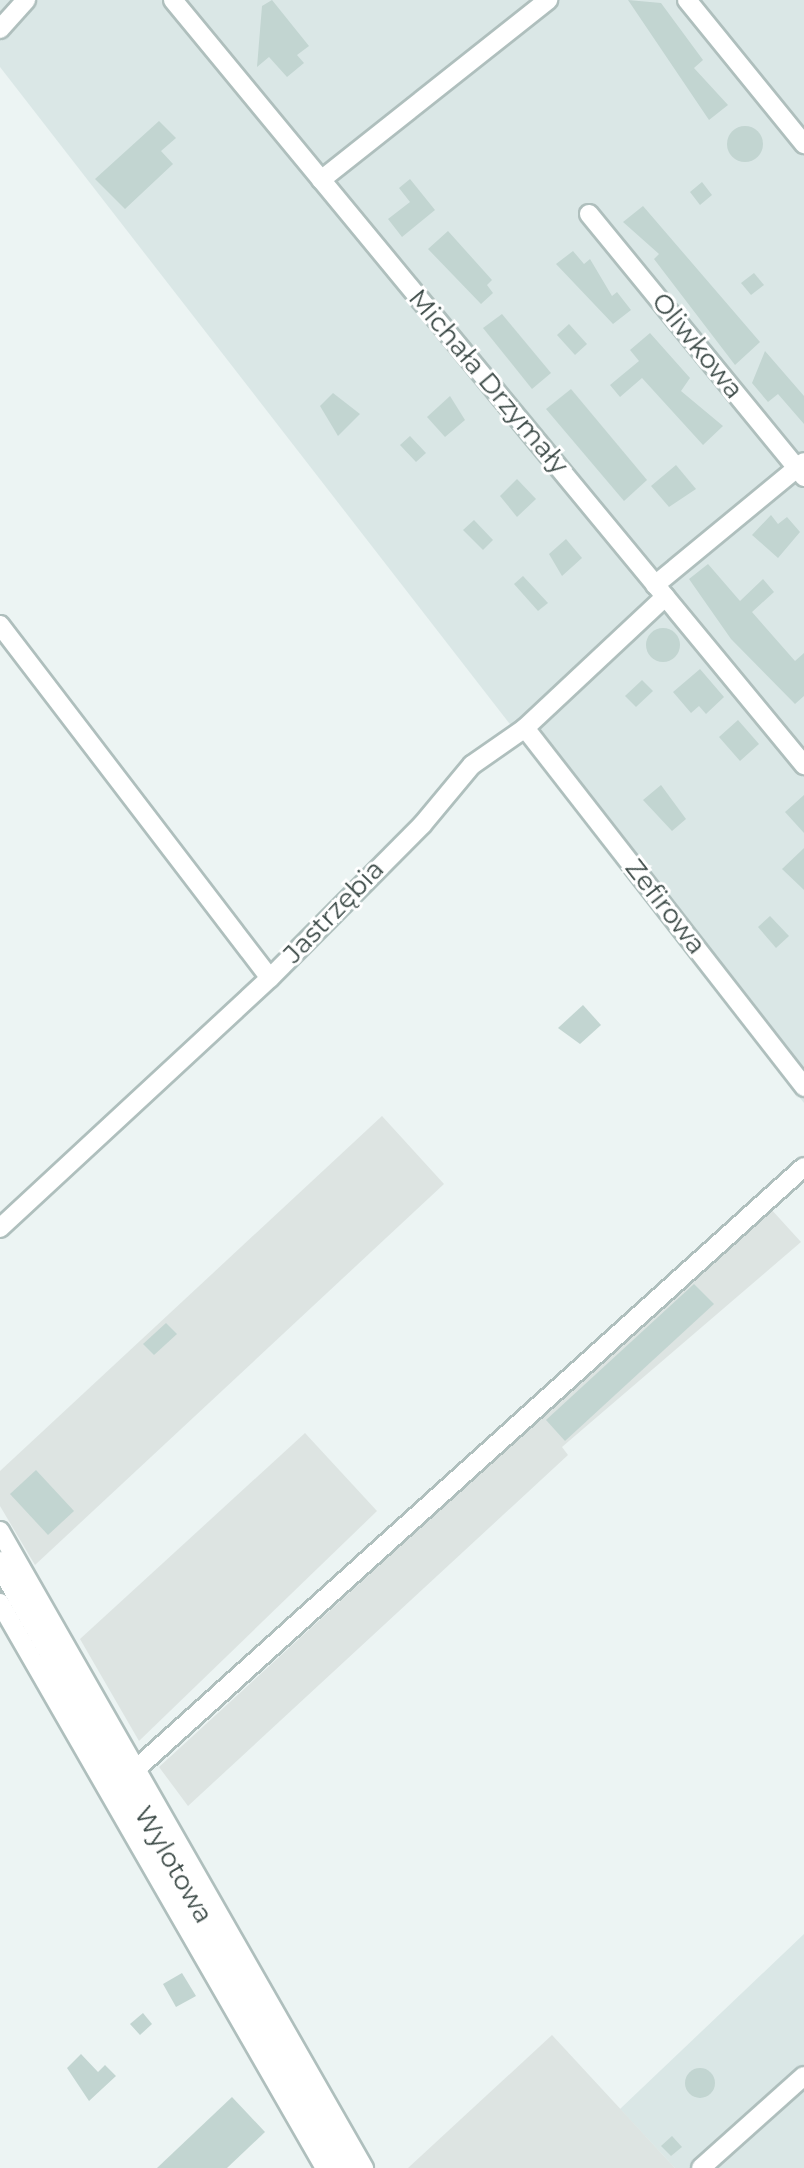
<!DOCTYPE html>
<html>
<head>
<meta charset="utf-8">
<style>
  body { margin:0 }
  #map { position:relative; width:804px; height:2168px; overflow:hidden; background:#ecf4f3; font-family:Montserrat,sans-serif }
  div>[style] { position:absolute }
  .residential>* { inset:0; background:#dae7e6 }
  .industrial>* { inset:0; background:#dde4e2 }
  .building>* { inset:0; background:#c2d5d1 }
  .round { border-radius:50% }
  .roads { filter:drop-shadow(2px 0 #afbfbd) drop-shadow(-2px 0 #afbfbd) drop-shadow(0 2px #afbfbd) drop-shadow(0 -2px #afbfbd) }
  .minor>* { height:18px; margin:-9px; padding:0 9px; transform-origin:9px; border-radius:9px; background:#fff }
  .tertiary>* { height:22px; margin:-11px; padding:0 11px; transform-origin:11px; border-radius:11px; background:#fff }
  span { translate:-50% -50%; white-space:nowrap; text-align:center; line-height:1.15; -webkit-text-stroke:6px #fff; paint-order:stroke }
  .street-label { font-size:26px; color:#3a4845 }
</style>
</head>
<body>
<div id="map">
  <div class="residential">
    <i style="clip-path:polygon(0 0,804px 0,804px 1103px,0 67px)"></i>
    <i style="clip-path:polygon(804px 1934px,804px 2168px,675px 2168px,620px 2109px)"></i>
  </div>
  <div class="industrial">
    <i style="clip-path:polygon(382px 1116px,444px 1184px,35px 1565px,0 1506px,0 1471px)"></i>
    <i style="clip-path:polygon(770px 1208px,801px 1242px,562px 1447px,568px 1455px,188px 1806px,159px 1767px)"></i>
    <i style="clip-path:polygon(305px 1433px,377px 1511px,139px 1741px,80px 1639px)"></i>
    <i style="clip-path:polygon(552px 2035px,675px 2168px,408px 2168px)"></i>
  </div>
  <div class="building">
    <i style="clip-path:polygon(272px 0,309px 46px,297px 55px,304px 63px,287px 77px,269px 57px,257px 67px,262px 6px)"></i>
    <i style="clip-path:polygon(628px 0,661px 3px,703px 60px,694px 68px,728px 105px,709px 120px)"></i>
    <i style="clip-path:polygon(159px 121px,176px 138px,161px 151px,173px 164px,125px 209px,95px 179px)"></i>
    <i class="round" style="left:727px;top:126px;width:36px;height:36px"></i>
    <i style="clip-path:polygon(410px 179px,435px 210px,402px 237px,388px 219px,410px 202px,399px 188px)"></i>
    <i style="clip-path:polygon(702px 182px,712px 195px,700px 205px,690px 192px)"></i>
    <i style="clip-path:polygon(643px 206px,760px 342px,735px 365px,654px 259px,659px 254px,623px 222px)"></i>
    <i style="clip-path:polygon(448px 231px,492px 280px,487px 285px,493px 293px,481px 304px,428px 249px)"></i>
    <i style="clip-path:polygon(573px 251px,584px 264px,590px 259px,612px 296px,617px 292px,631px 310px,613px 324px,556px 264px)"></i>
    <i style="clip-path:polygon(754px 273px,764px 285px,751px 295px,741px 283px)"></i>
    <i style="clip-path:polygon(502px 314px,551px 373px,532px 389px,483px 328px)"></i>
    <i style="clip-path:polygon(569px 324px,587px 344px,575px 355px,557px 335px)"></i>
    <i style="clip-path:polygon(650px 333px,690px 378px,681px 391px,723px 426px,703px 445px,642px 378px,620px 397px,610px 385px,639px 361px,630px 350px)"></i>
    <i style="clip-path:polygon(765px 351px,804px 396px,804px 424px,778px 394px,768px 402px,752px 383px)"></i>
    <i style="clip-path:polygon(571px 389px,647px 480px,624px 501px,546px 409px)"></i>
    <i style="clip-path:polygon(333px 393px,360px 414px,338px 436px,320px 406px)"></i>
    <i style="clip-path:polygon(450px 396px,465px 420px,445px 437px,427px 417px)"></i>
    <i style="clip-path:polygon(410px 436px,426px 453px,416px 462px,400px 445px)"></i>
    <i style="clip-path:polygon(676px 465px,696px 489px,669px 507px,651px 486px)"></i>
    <i style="clip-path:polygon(517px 479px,536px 499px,517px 517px,500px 496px)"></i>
    <i style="clip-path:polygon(771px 515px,778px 524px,787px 517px,800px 532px,778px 558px,752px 535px)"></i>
    <i style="clip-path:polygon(474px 520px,493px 540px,483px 550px,463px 530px)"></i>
    <i style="clip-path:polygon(566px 539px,582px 558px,562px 576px,549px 554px)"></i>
    <i style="clip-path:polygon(708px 564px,740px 601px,763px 579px,774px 592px,752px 612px,795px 661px,804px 653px,804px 696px,795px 704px,731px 639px,689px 579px)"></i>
    <i style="clip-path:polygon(523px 576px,548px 603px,538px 611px,514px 584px)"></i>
    <i class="round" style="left:646px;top:628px;width:34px;height:34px"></i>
    <i style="clip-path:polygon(700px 669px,724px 697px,706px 714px,699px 706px,691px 713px,673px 692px)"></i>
    <i style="clip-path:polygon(642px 680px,653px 691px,636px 707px,625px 696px)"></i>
    <i style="clip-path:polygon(738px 720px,759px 744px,740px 761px,719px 737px)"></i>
    <i style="clip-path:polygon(661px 785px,686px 819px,672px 831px,643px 800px)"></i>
    <i style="clip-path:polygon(804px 795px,804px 833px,785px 812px)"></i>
    <i style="clip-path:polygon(804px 848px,804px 890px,782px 869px)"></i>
    <i style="clip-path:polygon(770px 916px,789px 936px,776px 948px,758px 927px)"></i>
    <i style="clip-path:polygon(583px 1005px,601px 1025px,580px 1044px,558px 1028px)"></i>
    <i style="clip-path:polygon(694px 1284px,714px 1304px,565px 1441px,546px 1420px)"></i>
    <i style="clip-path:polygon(166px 1323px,177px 1334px,154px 1355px,143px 1344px)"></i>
    <i style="clip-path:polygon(36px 1470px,74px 1511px,48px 1535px,10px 1494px)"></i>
    <i style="clip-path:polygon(182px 1973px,196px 1996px,176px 2007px,163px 1984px)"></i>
    <i style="clip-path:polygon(143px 2013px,152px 2024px,140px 2035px,130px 2024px)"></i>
    <i style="clip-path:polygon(81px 2054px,98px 2072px,105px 2065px,116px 2076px,89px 2101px,67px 2068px)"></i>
    <i class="round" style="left:685px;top:2068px;width:30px;height:30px"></i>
    <i style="clip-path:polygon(232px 2097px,265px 2132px,227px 2168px,157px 2168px)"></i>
    <i style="clip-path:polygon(672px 2136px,682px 2147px,671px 2156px,661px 2146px)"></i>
  </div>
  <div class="roads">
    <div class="minor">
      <i style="left:173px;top:0;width:992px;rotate:50.48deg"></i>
      <i style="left:687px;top:0;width:186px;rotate:50.9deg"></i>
      <i style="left:0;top:29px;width:39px;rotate:-48deg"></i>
      <i style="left:321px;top:180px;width:290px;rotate:-38.4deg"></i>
      <i style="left:589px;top:214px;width:340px;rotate:50.7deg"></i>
      <i style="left:655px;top:585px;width:193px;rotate:-39.5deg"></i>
      <i style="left:0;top:625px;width:444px;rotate:52.6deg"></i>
      <i style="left:525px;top:728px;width:455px;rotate:52.1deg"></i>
      <i style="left:0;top:1228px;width:368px;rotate:-42.8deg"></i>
      <i style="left:270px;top:978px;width:216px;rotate:-45.2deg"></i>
      <i style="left:422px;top:825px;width:78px;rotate:-50.2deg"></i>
      <i style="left:472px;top:765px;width:65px;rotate:-34.9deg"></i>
      <i style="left:525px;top:728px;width:192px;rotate:-43.1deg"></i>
      <i style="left:0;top:1531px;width:734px;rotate:60.26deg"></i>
      <i style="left:0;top:1603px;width:652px;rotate:60.09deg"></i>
      <i style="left:136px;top:1769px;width:899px;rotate:-42.03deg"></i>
      <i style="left:701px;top:2168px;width:138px;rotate:-41.8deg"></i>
    </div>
    <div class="tertiary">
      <i style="left:0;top:1563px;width:696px;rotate:60.31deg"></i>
    </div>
  </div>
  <div class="street-label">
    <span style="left:697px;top:346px;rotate:51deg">Oliwkowa</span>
    <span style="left:488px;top:382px;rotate:50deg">Michała Drzymały</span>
    <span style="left:665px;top:907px;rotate:52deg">Zefirowa</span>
    <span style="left:334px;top:912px;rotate:-46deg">Jastrzębia</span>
    <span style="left:173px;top:1865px;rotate:60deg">Wylotowa</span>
  </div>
</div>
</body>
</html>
